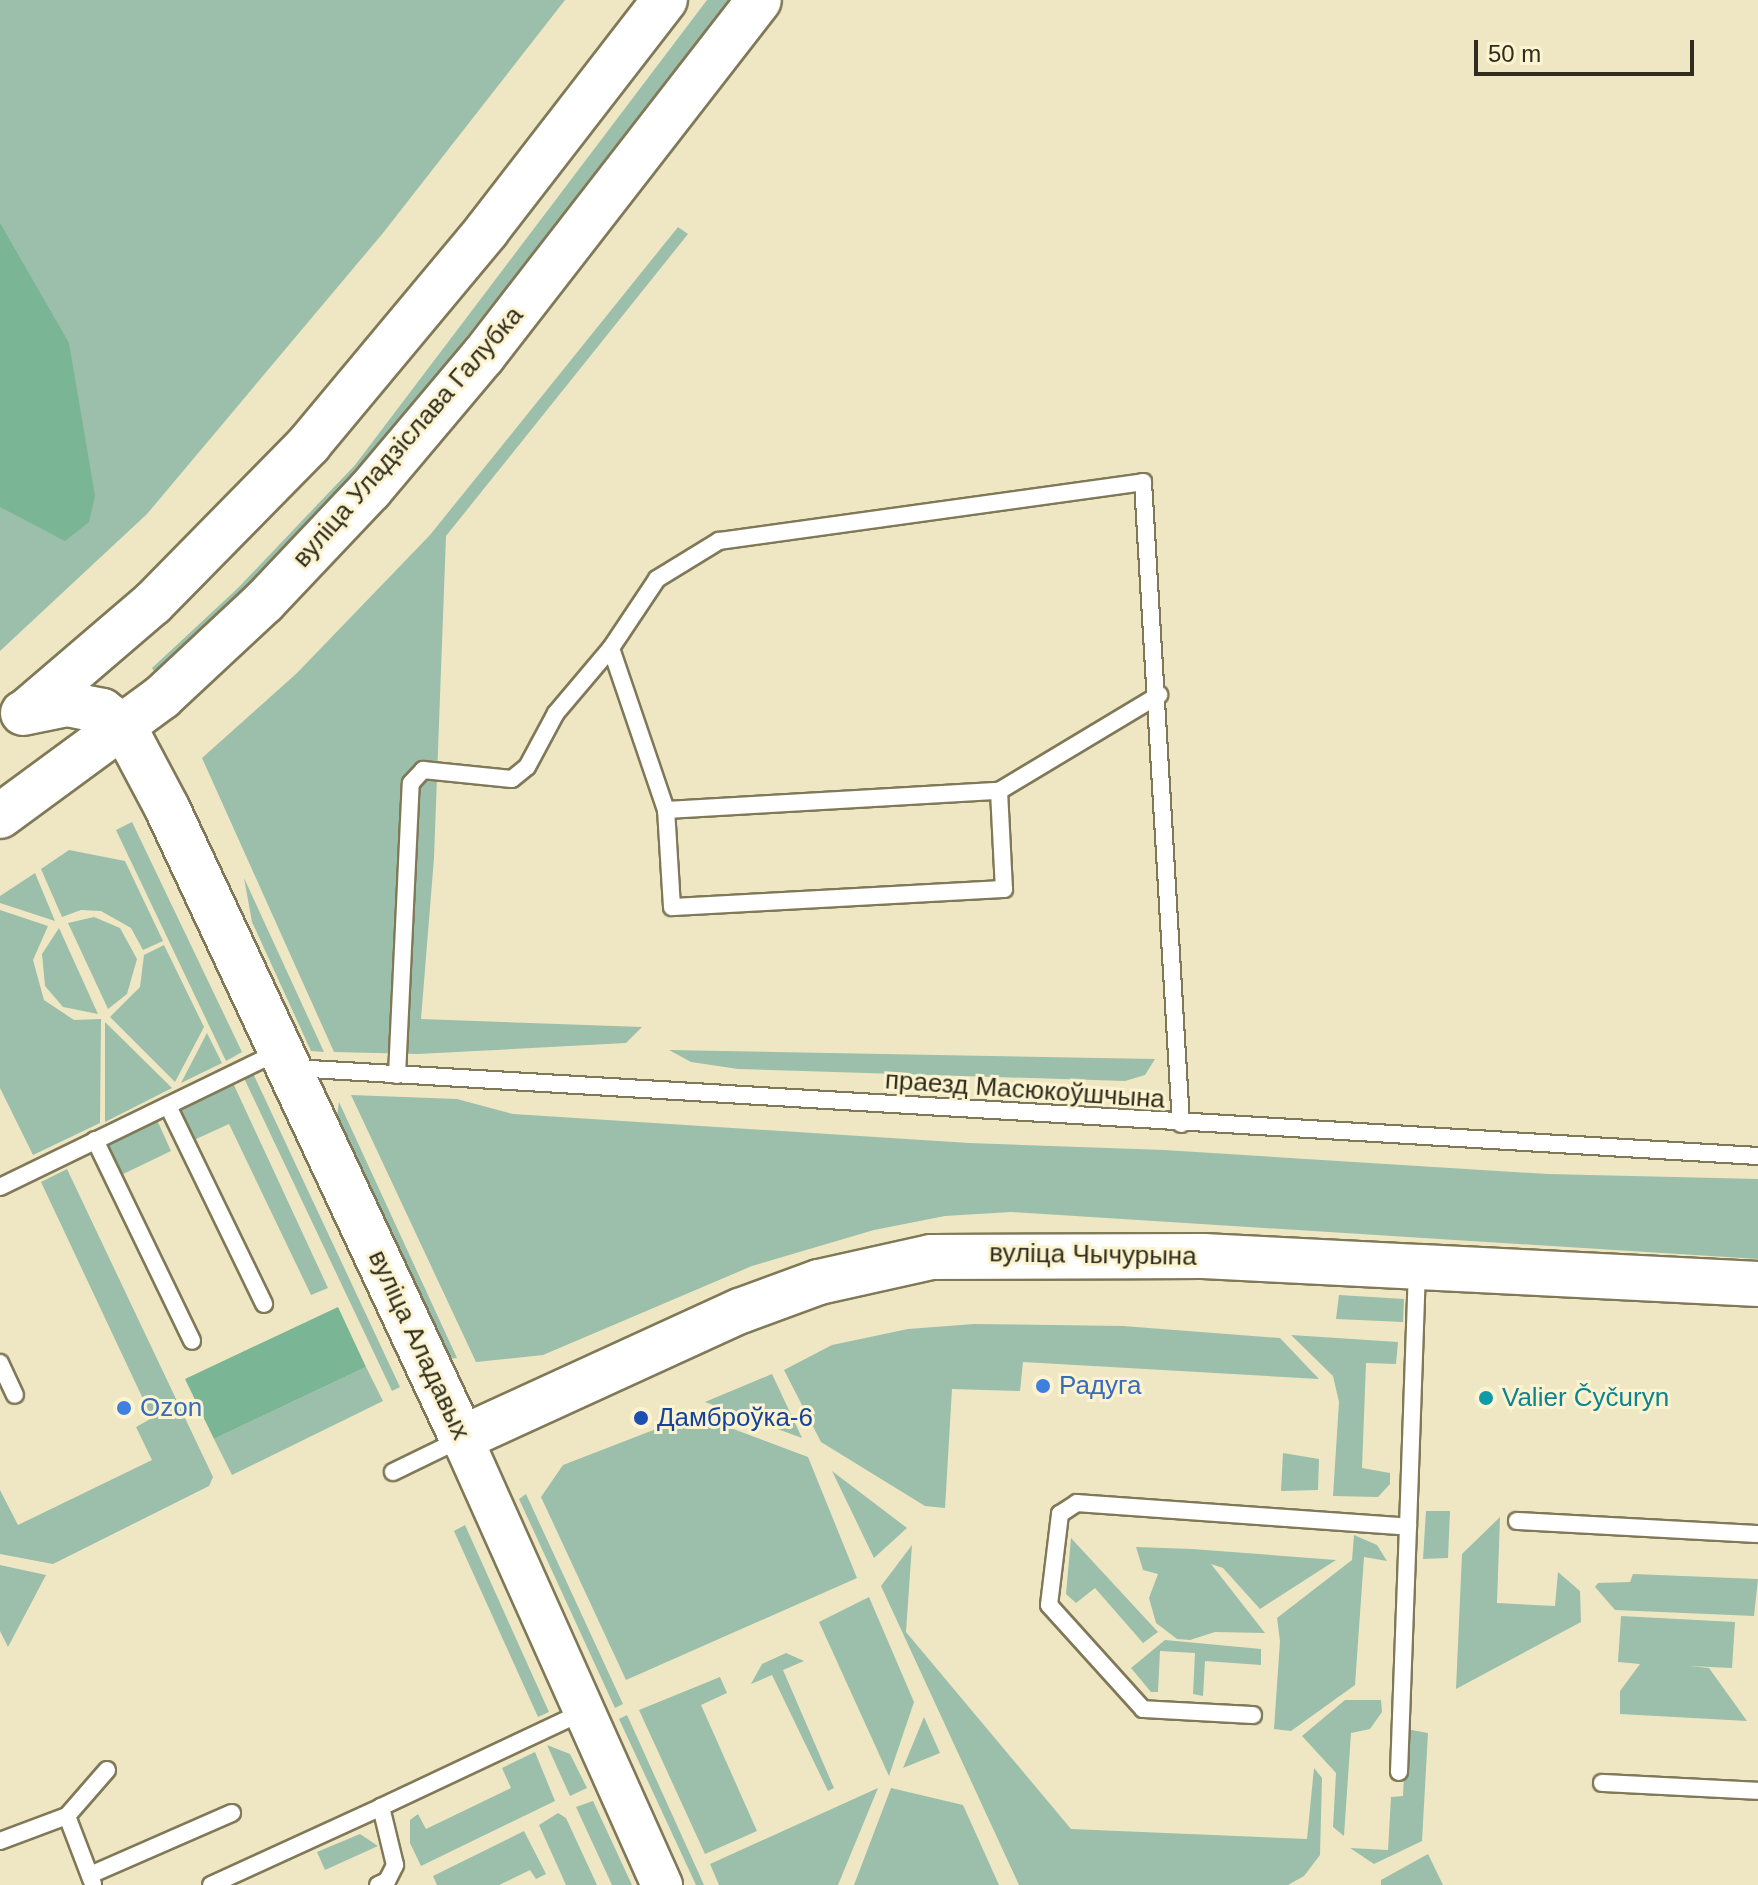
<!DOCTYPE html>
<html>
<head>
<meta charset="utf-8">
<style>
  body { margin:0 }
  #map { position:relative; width:1758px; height:1885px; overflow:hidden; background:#efe7c3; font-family:Arial,sans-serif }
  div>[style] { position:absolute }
  .green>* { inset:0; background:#9bbfaa }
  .forest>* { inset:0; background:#7ab595 }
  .roads { filter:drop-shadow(2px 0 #807958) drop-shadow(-2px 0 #807958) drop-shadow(0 2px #807958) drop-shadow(0 -2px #807958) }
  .service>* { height:16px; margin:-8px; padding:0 8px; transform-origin:8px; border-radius:8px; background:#fff }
  .tertiary>* { height:40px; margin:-20px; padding:0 20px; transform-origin:20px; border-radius:20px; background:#fff }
  .secondary>* { height:44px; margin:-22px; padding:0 22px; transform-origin:22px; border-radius:22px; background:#fff }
  .dots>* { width:22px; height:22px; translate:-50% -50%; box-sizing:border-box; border:4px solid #fcf4d0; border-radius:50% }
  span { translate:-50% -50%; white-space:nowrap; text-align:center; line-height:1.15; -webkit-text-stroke:6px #fcf4d0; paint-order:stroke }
  .street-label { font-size:26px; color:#302d1f }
  .shop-label { font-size:26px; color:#366cbe }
  .left { translate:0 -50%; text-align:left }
  .culture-label { font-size:26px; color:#0d838f }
  .transit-label { font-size:26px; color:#164399 }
  .scale { position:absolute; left:1474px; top:40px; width:220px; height:36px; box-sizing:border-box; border:4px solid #302d1f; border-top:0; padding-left:10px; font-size:24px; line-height:28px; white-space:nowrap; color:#302d1f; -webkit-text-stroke:6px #fcf4d0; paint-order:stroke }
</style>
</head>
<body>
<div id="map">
  <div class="green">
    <i style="clip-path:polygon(0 0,565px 0,383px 233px,147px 514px,0 651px)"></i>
    <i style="clip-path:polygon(707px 0,733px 0,350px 484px,238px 598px,155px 673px,152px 668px,238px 588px,355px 465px)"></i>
    <i style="clip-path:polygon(678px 227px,688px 234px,446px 536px,434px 858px,421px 1019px,642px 1027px,626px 1043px,418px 1054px,334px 1052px,202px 758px,297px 673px,430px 535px)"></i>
    <i style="clip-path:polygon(132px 822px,242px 1052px,226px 1061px,116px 830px)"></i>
    <i style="clip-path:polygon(69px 850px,125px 861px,163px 941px,143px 950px,131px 928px,101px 911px,81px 910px,62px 917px,41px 869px)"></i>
    <i style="clip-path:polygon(35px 873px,55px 921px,0 903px,0 896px)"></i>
    <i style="clip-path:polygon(244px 878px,324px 1052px,311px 1051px,252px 922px)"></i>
    <i style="clip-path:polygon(0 910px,48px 926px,33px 960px,44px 1000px,74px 1020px,101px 1019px,100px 1123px,33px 1155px,0 1088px)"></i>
    <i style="clip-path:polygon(94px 917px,120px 928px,137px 959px,127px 994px,108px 1009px,68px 923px)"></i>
    <i style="clip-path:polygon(59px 928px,98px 1014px,63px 1007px,45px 986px,42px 954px)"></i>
    <i style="clip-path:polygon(164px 945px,204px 1027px,175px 1082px,110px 1017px,140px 987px,144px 955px)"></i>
    <i style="clip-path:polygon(105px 1022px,172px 1088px,105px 1122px)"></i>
    <i style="clip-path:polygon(207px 1033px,222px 1063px,181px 1083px)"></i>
    <i style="clip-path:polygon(669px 1050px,1155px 1059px,1145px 1075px,1125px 1081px,738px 1069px,691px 1062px)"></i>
    <i style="clip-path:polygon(251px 1069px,400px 1387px,392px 1391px,242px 1074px)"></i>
    <i style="clip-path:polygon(233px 1083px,328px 1288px,311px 1295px,229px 1124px,194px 1140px,180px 1109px)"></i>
    <i style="clip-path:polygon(351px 1095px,457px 1099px,513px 1114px,969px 1143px,1164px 1150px,1548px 1174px,1758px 1179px,1758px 1259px,1011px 1212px,945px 1216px,874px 1230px,752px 1266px,543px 1355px,476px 1362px)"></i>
    <i style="clip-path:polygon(339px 1102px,457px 1358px,447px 1359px,336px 1122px)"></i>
    <i style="clip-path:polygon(157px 1120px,171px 1151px,119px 1176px,105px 1146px)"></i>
    <i style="clip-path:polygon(67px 1169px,213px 1477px,209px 1486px,53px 1564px,0 1554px,0 1490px,18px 1525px,152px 1460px,136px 1427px,152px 1418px,41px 1182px)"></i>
    <i style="clip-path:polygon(1339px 1295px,1404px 1299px,1403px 1322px,1336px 1319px)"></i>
    <i style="clip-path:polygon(974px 1324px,1123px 1326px,1280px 1338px,1319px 1379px,1023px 1362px,1020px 1391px,952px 1389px,945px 1508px,925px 1506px,821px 1442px,784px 1370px,832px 1345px,908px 1329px)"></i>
    <i style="clip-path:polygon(1291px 1335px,1398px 1342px,1396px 1364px,1366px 1363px,1362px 1468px,1390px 1473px,1390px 1484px,1378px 1497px,1333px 1496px,1339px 1402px,1333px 1376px)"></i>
    <i style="clip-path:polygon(366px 1367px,383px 1401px,232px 1475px,214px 1439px)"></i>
    <i style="clip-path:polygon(772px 1374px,802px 1438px,705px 1402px)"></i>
    <i style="clip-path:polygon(669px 1424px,720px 1424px,808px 1457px,857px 1578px,626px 1680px,541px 1497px,563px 1465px)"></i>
    <i style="clip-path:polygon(1283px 1453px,1319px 1459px,1318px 1490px,1281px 1491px)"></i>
    <i style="clip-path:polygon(832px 1471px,907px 1528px,874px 1558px)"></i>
    <i style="clip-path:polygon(526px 1494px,623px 1704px,615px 1708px,604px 1684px,519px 1499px)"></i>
    <i style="clip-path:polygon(1426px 1511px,1450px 1511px,1448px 1558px,1423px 1559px)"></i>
    <i style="clip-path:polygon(1500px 1517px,1497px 1603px,1555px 1606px,1558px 1572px,1580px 1591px,1581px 1622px,1456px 1689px,1462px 1554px)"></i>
    <i style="clip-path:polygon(465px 1525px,549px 1712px,538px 1717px,454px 1531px)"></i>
    <i style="clip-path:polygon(1354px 1535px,1377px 1545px,1387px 1561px,1364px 1557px,1355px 1685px,1291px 1731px,1274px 1729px,1280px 1641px,1277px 1618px,1352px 1560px)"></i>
    <i style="clip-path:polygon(1071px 1538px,1158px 1632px,1143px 1643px,1095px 1588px,1076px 1603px,1066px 1594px)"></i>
    <i style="clip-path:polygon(912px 1545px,906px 1632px,1071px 1829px,1307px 1839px,1314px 1768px,1322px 1778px,1320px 1855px,1304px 1876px,1288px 1885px,1019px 1885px,881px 1586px)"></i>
    <i style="clip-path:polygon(1136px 1547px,1192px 1549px,1336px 1560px,1260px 1609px,1223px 1568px,1211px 1564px,1265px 1633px,1215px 1632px,1190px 1640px,1177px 1639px,1156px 1623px,1149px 1598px,1158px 1574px,1143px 1570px)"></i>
    <i style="clip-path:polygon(0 1565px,46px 1575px,8px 1647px,0 1631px)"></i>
    <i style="clip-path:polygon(1633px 1574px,1758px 1579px,1754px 1616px,1615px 1610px,1595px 1587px,1598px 1583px,1630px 1582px)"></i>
    <i style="clip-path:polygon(869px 1597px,914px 1702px,889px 1776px,819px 1622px)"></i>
    <i style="clip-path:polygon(1621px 1616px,1735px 1622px,1732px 1668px,1689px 1666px,1709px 1668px,1747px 1721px,1620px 1714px,1620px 1691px,1640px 1664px,1618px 1662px)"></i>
    <i style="clip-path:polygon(1165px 1640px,1261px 1649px,1261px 1665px,1205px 1661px,1203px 1696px,1193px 1694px,1195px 1653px,1160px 1651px,1158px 1692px,1151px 1692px,1131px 1668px)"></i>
    <i style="clip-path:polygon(786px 1653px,804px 1661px,783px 1670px,834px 1788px,828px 1791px,772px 1675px,751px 1684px,762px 1664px)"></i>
    <i style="clip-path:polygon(720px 1677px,727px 1693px,701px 1705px,757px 1831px,705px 1854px,639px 1710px)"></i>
    <i style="clip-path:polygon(1345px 1700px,1381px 1700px,1382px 1712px,1370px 1729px,1351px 1733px,1344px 1836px,1333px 1827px,1336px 1773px,1302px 1736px)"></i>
    <i style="clip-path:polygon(627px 1715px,700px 1876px,704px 1885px,696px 1885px,619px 1719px)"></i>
    <i style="clip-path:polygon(924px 1717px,940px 1753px,903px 1768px)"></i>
    <i style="clip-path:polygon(1406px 1729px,1428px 1733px,1422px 1841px,1374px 1864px,1350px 1848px,1388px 1850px,1391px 1797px,1403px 1796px)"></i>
    <i style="clip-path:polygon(547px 1745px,570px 1754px,587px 1788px,570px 1796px)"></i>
    <i style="clip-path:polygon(535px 1752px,555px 1801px,421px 1866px,410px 1843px,410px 1820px,418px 1814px,426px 1829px,511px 1788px,502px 1768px)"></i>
    <i style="clip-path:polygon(878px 1788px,838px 1885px,719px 1885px,710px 1864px)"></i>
    <i style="clip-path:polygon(891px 1788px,963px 1805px,999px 1885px,854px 1885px)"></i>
    <i style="clip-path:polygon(593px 1801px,632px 1885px,612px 1885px,576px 1807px)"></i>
    <i style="clip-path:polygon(558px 1813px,566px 1818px,597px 1885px,566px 1885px,539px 1825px)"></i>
    <i style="clip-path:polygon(524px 1831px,546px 1874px,536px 1879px,530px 1870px,499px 1885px,437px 1885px,433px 1876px)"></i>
    <i style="clip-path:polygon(360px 1834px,378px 1846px,325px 1870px,317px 1852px)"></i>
    <i style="clip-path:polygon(1428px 1854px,1443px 1885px,1381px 1885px,1381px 1880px)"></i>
  </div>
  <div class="forest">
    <i style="clip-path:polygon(0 223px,69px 343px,95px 496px,89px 522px,65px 541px,0 507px)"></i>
    <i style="clip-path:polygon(338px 1307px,366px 1367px,214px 1439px,185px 1379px)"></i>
  </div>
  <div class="roads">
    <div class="service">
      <i style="left:999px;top:791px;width:98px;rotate:87.1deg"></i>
      <i style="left:1004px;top:889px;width:332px;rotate:176.9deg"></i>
      <i style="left:672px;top:907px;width:97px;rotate:-93.5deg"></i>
      <i style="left:666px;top:810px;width:334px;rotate:-3.3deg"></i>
      <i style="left:999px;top:791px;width:187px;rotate:-31deg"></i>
      <i style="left:666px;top:810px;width:171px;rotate:-108.8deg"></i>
      <i style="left:611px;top:648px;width:83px;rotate:-56.3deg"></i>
      <i style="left:657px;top:579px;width:73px;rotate:-31.5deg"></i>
      <i style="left:719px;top:541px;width:428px;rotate:-7.9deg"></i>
      <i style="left:1143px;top:482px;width:643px;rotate:86.61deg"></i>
      <i style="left:294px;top:1068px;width:1467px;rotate:3.44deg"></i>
      <i style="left:397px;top:1075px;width:292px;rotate:-87.3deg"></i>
      <i style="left:411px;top:783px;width:18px;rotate:-47deg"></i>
      <i style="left:423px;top:770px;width:89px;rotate:5.8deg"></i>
      <i style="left:512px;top:779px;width:19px;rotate:-39deg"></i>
      <i style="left:527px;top:767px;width:61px;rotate:-61.8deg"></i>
      <i style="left:556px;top:713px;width:85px;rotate:-49.8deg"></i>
      <i style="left:168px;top:1106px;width:220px;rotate:64.1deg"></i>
      <i style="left:95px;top:1140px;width:223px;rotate:64.2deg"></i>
      <i style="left:0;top:1187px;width:311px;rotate:-25.9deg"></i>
      <i style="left:0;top:1363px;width:35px;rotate:65deg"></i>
      <i style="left:393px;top:1472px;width:76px;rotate:-25.9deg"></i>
      <i style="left:1517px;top:1521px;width:241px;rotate:3.1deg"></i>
      <i style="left:1253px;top:1715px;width:110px;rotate:-176.9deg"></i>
      <i style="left:1143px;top:1709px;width:140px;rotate:-132.1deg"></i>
      <i style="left:1049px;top:1605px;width:92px;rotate:-83.1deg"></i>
      <i style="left:1060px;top:1514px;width:20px;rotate:-33deg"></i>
      <i style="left:1077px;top:1503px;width:332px;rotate:4.1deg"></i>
      <i style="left:1408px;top:1527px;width:256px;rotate:-88deg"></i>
      <i style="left:1399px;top:1772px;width:245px;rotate:-87.9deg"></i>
      <i style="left:1602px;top:1783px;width:156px;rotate:2.9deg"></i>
      <i style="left:67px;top:1816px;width:61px;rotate:-49deg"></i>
      <i style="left:0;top:1841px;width:72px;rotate:-20.5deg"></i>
      <i style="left:67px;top:1816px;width:73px;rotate:69.1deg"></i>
      <i style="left:90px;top:1875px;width:155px;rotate:-23.6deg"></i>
      <i style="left:211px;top:1885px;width:187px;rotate:-24.6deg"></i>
      <i style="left:378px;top:1885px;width:10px;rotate:-24deg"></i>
      <i style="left:387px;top:1881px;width:18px;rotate:-63deg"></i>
      <i style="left:395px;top:1865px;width:60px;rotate:-103.6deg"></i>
      <i style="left:381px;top:1807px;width:223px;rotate:-25.2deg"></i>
    </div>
    <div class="tertiary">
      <i style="left:462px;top:1438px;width:490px;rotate:65.9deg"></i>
    </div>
    <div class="secondary">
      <i style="left:28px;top:710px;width:165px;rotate:-40.6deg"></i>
      <i style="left:153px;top:603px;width:223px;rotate:-45.5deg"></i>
      <i style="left:309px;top:444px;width:278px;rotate:-50.2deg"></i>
      <i style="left:487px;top:230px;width:291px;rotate:-52.3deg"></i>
      <i style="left:23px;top:713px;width:45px;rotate:-11.6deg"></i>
      <i style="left:67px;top:704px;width:36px;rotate:11deg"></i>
      <i style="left:102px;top:711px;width:27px;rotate:36deg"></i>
      <i style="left:124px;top:727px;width:92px;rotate:62deg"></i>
      <i style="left:167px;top:808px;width:696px;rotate:64.91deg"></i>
      <i style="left:462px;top:1438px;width:306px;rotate:-24.6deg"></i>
      <i style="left:740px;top:1311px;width:84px;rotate:-20.2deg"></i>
      <i style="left:819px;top:1282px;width:115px;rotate:-12.6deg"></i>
      <i style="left:931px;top:1257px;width:272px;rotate:-0.2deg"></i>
      <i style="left:1203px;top:1256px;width:556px;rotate:2.89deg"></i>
      <i style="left:0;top:816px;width:201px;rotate:-36.3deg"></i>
      <i style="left:162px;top:697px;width:139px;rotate:-43deg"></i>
      <i style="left:264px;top:602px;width:154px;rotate:-46.6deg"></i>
      <i style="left:370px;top:490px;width:175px;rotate:-49.9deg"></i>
      <i style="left:483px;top:356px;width:450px;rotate:-52.2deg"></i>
    </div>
  </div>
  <div class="dots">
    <i style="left:1043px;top:1386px;background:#3f7fe0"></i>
    <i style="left:1486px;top:1398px;background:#0f9aa8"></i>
    <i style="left:124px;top:1408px;background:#3f7fe0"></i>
    <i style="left:641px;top:1418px;background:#1a4fb4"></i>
  </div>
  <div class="street-label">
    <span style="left:408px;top:437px;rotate:-49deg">вуліца Уладзіслава Галубка</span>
    <span style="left:1025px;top:1090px;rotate:4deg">праезд Масюкоўшчына</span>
    <span style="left:1093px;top:1255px;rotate:1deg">вуліца Чычурына</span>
    <span style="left:419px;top:1345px;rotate:65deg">вуліца Аладавых</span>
  </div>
  <div class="shop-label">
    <span class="left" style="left:1059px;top:1386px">Радуга</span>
    <span class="left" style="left:140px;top:1408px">Ozon</span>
  </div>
  <div class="culture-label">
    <span class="left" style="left:1502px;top:1398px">Valier Čyčuryn</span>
  </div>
  <div class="transit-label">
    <span class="left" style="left:657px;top:1418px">Дамброўка-6</span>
  </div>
  <div class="scale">50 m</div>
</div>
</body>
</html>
